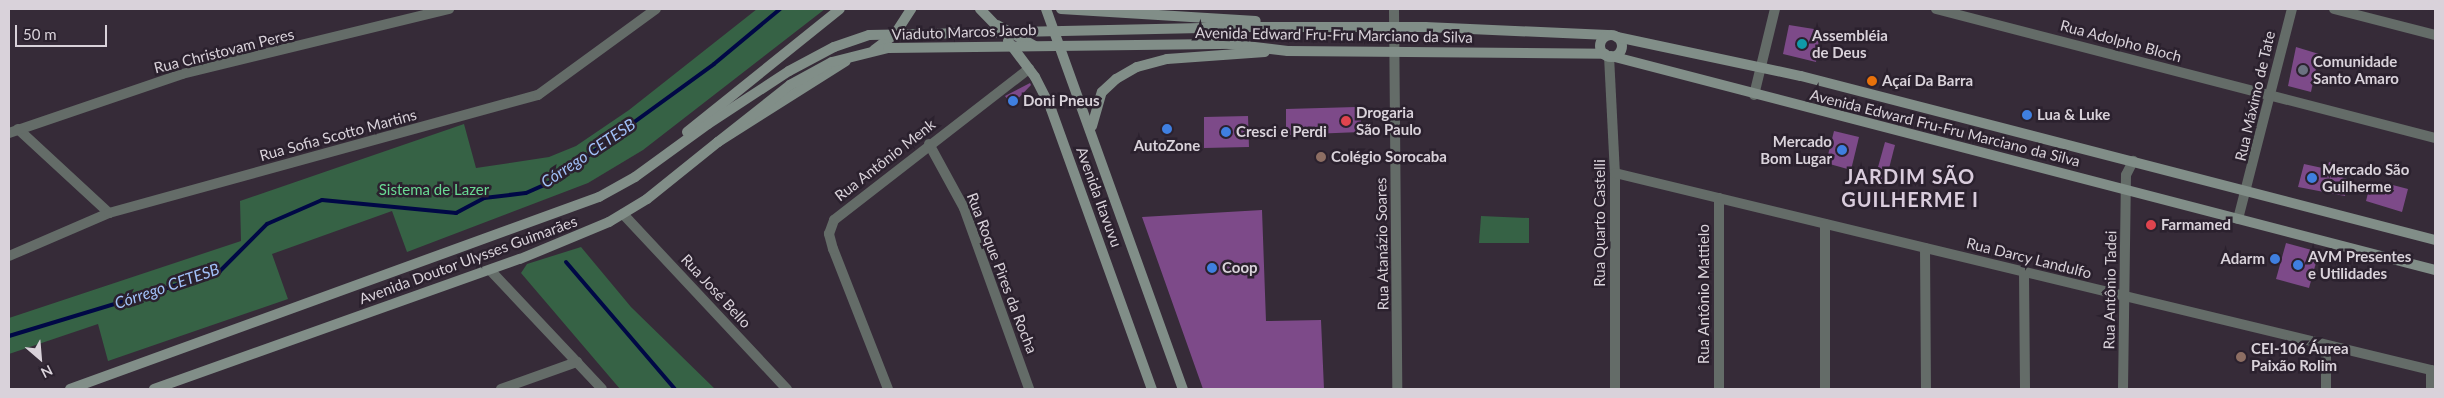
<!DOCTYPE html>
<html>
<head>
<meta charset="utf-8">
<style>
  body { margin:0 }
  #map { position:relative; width:2444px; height:398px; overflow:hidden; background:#362b38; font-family:Lato,sans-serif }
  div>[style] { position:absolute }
  .green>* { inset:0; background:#366245 }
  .stream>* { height:4px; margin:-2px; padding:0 2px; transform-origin:2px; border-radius:2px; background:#000846 }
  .building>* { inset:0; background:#7d4a89 }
  .minor>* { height:10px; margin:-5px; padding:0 5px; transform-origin:5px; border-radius:5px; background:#646c68 }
  .tertiary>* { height:10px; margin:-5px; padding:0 5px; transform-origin:5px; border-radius:5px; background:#646c68 }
  .secondary>* { height:10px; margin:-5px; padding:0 5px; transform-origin:5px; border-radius:5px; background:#818e88 }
  .secondary>.ring { margin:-5px; padding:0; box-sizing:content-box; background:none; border:10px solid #818e88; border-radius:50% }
  .secondary-bridge>* { height:10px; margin:-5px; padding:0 5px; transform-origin:5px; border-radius:5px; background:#818e88 }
  .dots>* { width:14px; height:14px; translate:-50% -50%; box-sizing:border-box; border:2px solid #2b212e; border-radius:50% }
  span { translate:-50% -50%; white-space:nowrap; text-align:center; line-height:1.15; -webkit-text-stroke:5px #2b212e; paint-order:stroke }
  .street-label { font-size:15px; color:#d9d2da }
  .poi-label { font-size:15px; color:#d9d2da; font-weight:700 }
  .left { translate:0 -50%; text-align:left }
  .right { translate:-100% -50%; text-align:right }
  .park-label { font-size:15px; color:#69d993 }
  .water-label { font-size:16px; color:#a2c1f9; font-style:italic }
  .district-label { font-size:20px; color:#d9ccdc; font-weight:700; letter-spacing:1px }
  .frame { position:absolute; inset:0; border:10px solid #d9d2da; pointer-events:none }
  .north { position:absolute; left:15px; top:333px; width:50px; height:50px; -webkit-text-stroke:4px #2b212e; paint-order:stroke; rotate:153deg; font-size:14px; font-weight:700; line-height:20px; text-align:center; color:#d9d2da }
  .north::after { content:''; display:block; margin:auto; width:18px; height:22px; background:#d9d2da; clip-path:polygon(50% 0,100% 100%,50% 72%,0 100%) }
  .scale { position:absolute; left:15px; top:25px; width:92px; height:22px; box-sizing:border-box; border:2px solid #d9d2da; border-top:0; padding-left:6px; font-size:15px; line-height:18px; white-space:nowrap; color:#d9d2da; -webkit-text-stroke:4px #2b212e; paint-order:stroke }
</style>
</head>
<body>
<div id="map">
  <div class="green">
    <i style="clip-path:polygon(757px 9px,825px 9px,643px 150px,588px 183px,407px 252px,392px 211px,272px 254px,288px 299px,108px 361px,98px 324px,9px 354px,9px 318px,241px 241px,240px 201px,464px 124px,476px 168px,549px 157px,576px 146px,629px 110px)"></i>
    <i style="clip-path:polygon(1481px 216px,1529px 218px,1529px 243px,1479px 243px)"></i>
    <i style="clip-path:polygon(581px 247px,631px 307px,715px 389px,620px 389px,521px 273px,527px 264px)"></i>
  </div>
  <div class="stream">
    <i style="left:566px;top:262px;width:167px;rotate:49.4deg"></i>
    <i style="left:9px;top:336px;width:220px;rotate:-16.9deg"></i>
    <i style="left:219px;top:272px;width:68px;rotate:-45deg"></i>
    <i style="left:267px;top:224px;width:60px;rotate:-23.6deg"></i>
    <i style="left:322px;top:200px;width:135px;rotate:5.5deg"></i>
    <i style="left:456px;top:213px;width:32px;rotate:-28deg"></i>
    <i style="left:484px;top:198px;width:42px;rotate:-6.8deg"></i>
    <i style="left:526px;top:193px;width:30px;rotate:-24deg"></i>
    <i style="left:553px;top:181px;width:199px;rotate:-36deg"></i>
    <i style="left:714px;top:64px;width:86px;rotate:-39.8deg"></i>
  </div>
  <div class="building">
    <i style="clip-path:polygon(1789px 25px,1820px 30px,1816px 62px,1783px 54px)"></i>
    <i style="clip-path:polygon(2296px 47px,2319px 54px,2311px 92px,2288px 86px)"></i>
    <i style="clip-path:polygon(1030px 83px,1031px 85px,1012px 105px,1005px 96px)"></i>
    <i style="clip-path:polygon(1356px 107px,1361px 111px,1361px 132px,1286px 135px,1286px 109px)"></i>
    <i style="clip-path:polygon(1248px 116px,1249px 147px,1204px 148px,1204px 117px)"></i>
    <i style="clip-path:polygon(1834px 131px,1859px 137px,1851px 170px,1826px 163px)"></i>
    <i style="clip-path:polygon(1885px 142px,1895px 145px,1886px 180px,1875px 178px)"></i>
    <i style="clip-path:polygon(2329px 162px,2342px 166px,2339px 176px,2347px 179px,2345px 196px,2298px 187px,2304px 164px,2327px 169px)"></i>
    <i style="clip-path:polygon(2385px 183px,2408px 189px,2402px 212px,2366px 201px,2370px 185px,2384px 188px)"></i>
    <i style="clip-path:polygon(1262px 210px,1266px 321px,1321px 320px,1324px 389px,1203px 389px,1142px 217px)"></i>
    <i style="clip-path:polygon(2286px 243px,2319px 252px,2309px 288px,2276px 279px)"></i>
  </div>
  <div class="minor">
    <i style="left:1936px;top:9px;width:515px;rotate:14.49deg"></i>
    <i style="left:2334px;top:9px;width:104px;rotate:14.4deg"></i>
    <i style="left:1609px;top:56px;width:117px;rotate:87.1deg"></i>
    <i style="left:1615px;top:173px;width:216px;rotate:90deg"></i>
    <i style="left:1754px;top:95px;width:89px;rotate:-76.3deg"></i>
    <i style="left:18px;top:129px;width:124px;rotate:42.7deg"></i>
    <i style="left:9px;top:133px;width:183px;rotate:-18.8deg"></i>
    <i style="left:182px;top:74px;width:275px;rotate:-13.7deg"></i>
    <i style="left:929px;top:144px;width:73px;rotate:61.3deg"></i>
    <i style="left:964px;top:208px;width:192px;rotate:70.2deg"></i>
    <i style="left:1615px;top:173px;width:844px;rotate:13.57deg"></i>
    <i style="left:1719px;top:198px;width:191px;rotate:90deg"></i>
    <i style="left:623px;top:214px;width:240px;rotate:46.9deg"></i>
    <i style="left:2238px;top:219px;width:217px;rotate:-75.6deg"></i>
    <i style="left:1825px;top:224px;width:165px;rotate:90deg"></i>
    <i style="left:1925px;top:248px;width:141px;rotate:89.6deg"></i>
    <i style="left:9px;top:256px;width:109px;rotate:-23.3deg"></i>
    <i style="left:109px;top:213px;width:445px;rotate:-15.4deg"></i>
    <i style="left:538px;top:95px;width:146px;rotate:-36.1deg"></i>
    <i style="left:490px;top:270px;width:163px;rotate:46.7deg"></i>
    <i style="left:2024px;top:272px;width:117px;rotate:89.5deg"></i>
    <i style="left:501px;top:389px;width:81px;rotate:-19.6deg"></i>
    <i style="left:888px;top:389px;width:150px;rotate:-111.4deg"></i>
    <i style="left:833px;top:249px;width:16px;rotate:-105deg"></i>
    <i style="left:829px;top:234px;width:15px;rotate:-70deg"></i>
    <i style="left:834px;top:220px;width:247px;rotate:-37.8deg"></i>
    <i style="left:2123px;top:389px;width:214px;rotate:-89.2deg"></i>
    <i style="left:2126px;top:175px;width:16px;rotate:-63deg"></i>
    <i style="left:2326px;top:389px;width:44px;rotate:-90deg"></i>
    <i style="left:2431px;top:389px;width:19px;rotate:-90deg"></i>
  </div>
  <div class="tertiary">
    <i style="left:1394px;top:9px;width:380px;rotate:89.5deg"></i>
  </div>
  <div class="secondary">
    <i style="left:980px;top:9px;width:28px;rotate:46deg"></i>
    <i style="left:1046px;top:9px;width:404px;rotate:70.2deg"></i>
    <i style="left:1061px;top:9px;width:195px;rotate:3.5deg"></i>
    <i style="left:997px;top:25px;width:43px;rotate:28.9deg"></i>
    <i style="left:1237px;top:27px;width:188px"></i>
    <i style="left:1425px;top:27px;width:183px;rotate:2.5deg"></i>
    <i class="ring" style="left:1600px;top:35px;width:12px;height:12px"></i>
    <i style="left:1617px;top:37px;width:188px;rotate:12deg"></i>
    <i style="left:1801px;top:76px;width:655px;rotate:14.5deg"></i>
    <i style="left:1008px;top:41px;width:45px;rotate:53.1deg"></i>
    <i style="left:1035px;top:77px;width:36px;rotate:63deg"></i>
    <i style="left:1051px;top:109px;width:298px;rotate:70.2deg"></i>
    <i style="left:1229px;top:44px;width:59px;rotate:6.8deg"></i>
    <i style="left:1288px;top:51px;width:317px;rotate:0.5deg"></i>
    <i style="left:874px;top:50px;width:26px;rotate:-37deg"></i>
    <i style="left:895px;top:34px;width:30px;rotate:-57deg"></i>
    <i style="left:1611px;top:56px;width:851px;rotate:14.56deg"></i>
    <i style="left:1092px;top:126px;width:35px;rotate:-74deg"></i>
    <i style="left:1102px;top:92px;width:19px;rotate:-43deg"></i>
    <i style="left:1116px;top:79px;width:24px;rotate:-30deg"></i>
    <i style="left:1137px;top:67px;width:31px;rotate:-15deg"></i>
    <i style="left:1167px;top:59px;width:98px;rotate:-4.1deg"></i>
    <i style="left:687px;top:132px;width:196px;rotate:-38.8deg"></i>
    <i style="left:70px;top:389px;width:563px;rotate:-19.95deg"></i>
    <i style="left:599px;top:197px;width:41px;rotate:-29.1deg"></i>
    <i style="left:635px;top:177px;width:90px;rotate:-36deg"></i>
    <i style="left:154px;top:389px;width:388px;rotate:-19.6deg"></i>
    <i style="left:520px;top:259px;width:96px;rotate:-22.6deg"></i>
    <i style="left:609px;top:222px;width:44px;rotate:-31.2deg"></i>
    <i style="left:647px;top:199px;width:91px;rotate:-38.8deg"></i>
    <i style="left:718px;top:142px;width:151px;rotate:-32.3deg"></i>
  </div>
  <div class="secondary-bridge">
    <i style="left:708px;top:124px;width:97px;rotate:-33.2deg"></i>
    <i style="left:789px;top:71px;width:51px;rotate:-28.1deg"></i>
    <i style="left:834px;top:47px;width:37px;rotate:-19deg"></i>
    <i style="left:869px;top:35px;width:368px;rotate:-1.2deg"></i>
    <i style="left:718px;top:142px;width:92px;rotate:-38.4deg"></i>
    <i style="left:790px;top:85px;width:48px;rotate:-28.7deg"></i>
    <i style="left:832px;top:62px;width:58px;rotate:-14deg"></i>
    <i style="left:888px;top:48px;width:350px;rotate:-0.7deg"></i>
  </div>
  <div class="dots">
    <i style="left:1802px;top:44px;background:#0f9aa8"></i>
    <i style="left:2303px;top:70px;background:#6b7280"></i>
    <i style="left:1872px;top:81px;background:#e8710a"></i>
    <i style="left:1013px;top:101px;background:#3f7fe0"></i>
    <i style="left:2027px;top:115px;background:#3f7fe0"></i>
    <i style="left:1346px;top:121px;background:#e0444e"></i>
    <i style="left:1167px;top:129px;background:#3f7fe0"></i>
    <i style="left:1226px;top:132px;background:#3f7fe0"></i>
    <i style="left:1842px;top:150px;background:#3f7fe0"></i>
    <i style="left:1321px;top:157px;background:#8d6e63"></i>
    <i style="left:2312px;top:178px;background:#3f7fe0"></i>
    <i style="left:2151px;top:225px;background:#e0444e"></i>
    <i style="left:2275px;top:259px;background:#3f7fe0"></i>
    <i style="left:2298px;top:265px;background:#3f7fe0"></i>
    <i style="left:1212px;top:268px;background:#3f7fe0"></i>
    <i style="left:2241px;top:357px;background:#8d6e63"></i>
  </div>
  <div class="street-label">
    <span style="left:964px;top:32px;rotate:-2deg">Viaduto Marcos Jacob</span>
    <span style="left:1334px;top:35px;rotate:1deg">Avenida Edward Fru-Fru Marciano da Silva</span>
    <span style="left:2121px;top:41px;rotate:15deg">Rua Adolpho Bloch</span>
    <span style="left:224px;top:51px;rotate:-14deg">Rua Christovam Peres</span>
    <span style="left:2255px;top:96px;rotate:-77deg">Rua Máximo de Tate</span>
    <span style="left:1945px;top:128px;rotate:14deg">Avenida Edward Fru-Fru Marciano da Silva</span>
    <span style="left:338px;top:135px;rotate:-15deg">Rua Sofia Scotto Martins</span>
    <span style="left:885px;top:160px;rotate:-38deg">Rua Antônio Menk</span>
    <span style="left:1099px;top:197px;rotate:70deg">Avenida Itavuvu</span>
    <span style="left:1600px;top:223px;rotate:-90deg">Rua Quarto Castelli</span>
    <span style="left:1382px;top:244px;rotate:-91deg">Rua Atanázio Soares</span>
    <span style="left:2029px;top:258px;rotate:14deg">Rua Darcy Landulfo</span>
    <span style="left:468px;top:260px;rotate:-20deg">Avenida Doutor Ulysses Guimarães</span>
    <span style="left:1002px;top:273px;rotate:69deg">Rua Roque Pires da Rocha</span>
    <span style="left:2110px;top:290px;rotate:-89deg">Rua Antônio Tadei</span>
    <span style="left:716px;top:291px;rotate:47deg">Rua José Bello</span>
    <span style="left:1704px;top:294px;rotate:-90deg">Rua Antônio Mattielo</span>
  </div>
  <div class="poi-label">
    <span class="left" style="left:1812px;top:44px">Assembléia<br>de Deus</span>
    <span class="left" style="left:2313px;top:70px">Comunidade<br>Santo Amaro</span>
    <span class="left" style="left:1882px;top:81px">Açaí Da Barra</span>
    <span class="left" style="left:1023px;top:101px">Doni Pneus</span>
    <span class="left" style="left:1356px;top:121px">Drogaria<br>São Paulo</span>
    <span class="left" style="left:2037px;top:115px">Lua &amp; Luke</span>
    <span class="left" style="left:1236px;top:132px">Cresci e Perdi</span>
    <span class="right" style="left:1832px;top:150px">Mercado<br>Bom Lugar</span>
    <span style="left:1167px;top:146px">AutoZone</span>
    <span class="left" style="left:1331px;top:157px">Colégio Sorocaba</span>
    <span class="left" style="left:2322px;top:178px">Mercado São<br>Guilherme</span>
    <span class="left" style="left:2161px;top:225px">Farmamed</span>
    <span class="left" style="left:2308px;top:265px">AVM Presentes<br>e Utilidades</span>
    <span class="right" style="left:2265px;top:259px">Adarm</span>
    <span class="left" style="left:1222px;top:268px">Coop</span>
    <span class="left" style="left:2251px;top:357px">CEI-106 Áurea<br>Paixão Rolim</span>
  </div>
  <div class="park-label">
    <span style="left:434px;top:190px">Sistema de Lazer</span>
  </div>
  <div class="water-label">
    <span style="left:588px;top:153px;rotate:-34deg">Córrego CETESB</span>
    <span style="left:167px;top:286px;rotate:-19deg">Córrego CETESB</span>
  </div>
  <div class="district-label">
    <span style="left:1910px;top:188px">JARDIM SÃO<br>GUILHERME I</span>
  </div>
  <div class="frame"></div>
  <div class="north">N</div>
  <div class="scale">50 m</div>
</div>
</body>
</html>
